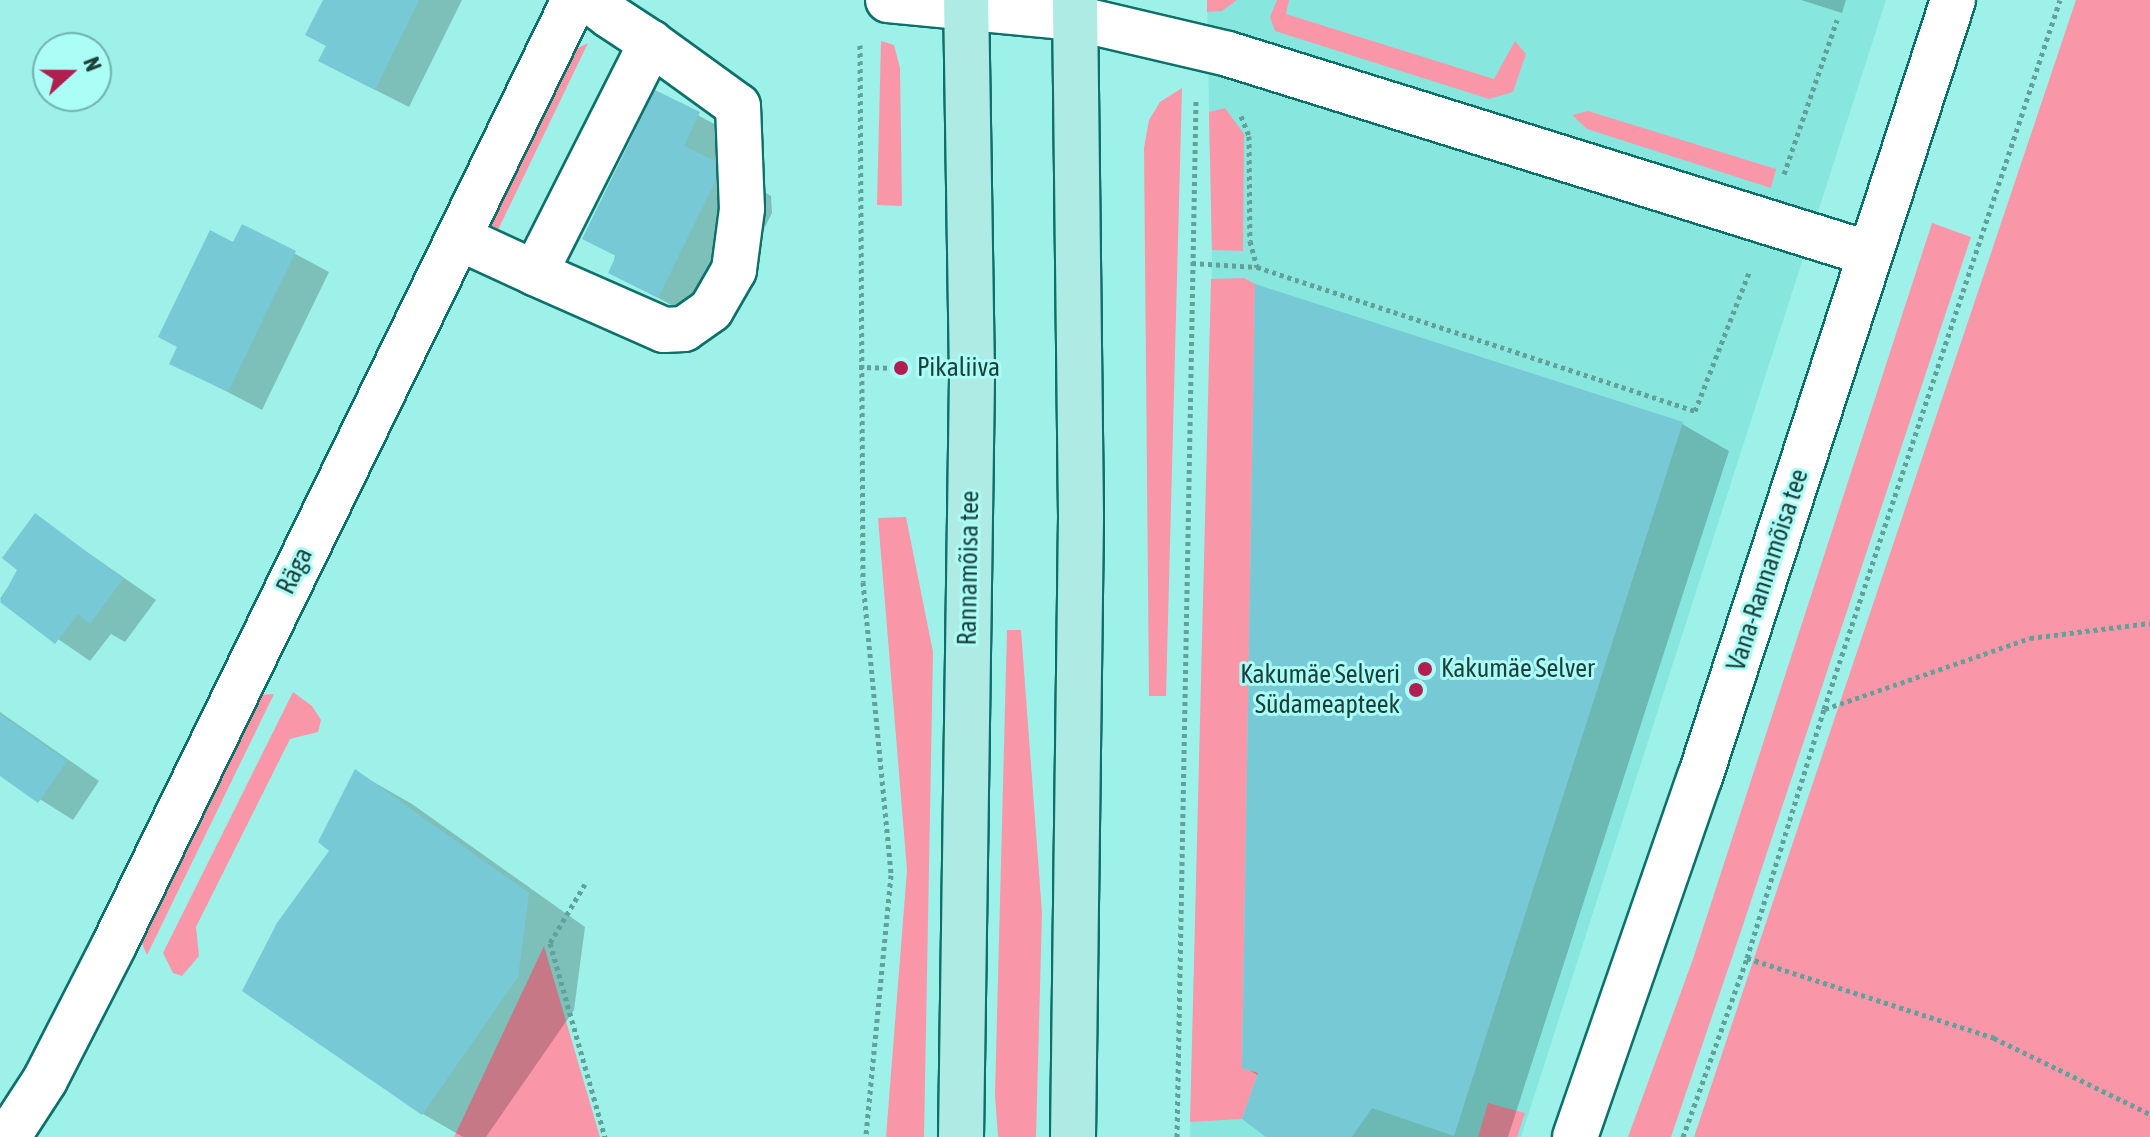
<!DOCTYPE html>
<html>
<head>
<meta charset="utf-8">
<style>
  body { margin:0 }
  #map { position:relative; width:2150px; height:1137px; overflow:hidden; background:#9df1e9; font-family:"Asap Condensed",sans-serif }
  div>[style] { position:absolute }
  .built>* { inset:0; background:#87e7df }
  .green>* { inset:0; background:#f997a9 }
  .shadow>* { inset:0; background:#0003 }
  .building>* { inset:0; background:#77c9d6 }
  .path>* { height:5px; margin-top:-2.5px; transform-origin:0; background:repeating-linear-gradient(90deg,#62a09a 0 4px,transparent 0 8px) }
  .roads { filter:drop-shadow(2px 0 #0e706a) drop-shadow(-2px 0 #0e706a) drop-shadow(0 2px #0e706a) drop-shadow(0 -2px #0e706a) }
  .minor>* { height:44px; margin:-22px; padding:0 22px; transform-origin:22px; border-radius:22px; background:#fff }
  .major>* { height:44px; margin:-22px; padding:0 22px; transform-origin:22px; border-radius:22px; background:#aeebe5 }
  .dots>* { width:22px; height:22px; translate:-50% -50%; box-sizing:border-box; border:4px solid #aafef6; border-radius:50% }
  span { translate:-50% -50%; white-space:nowrap; text-align:center; line-height:1.15; -webkit-text-stroke:6px #aafef6; paint-order:stroke }
  .poi-label { font-size:26px; color:#1c3f3c }
  .left { translate:0 -50%; text-align:left }
  .right { translate:-100% -50%; text-align:right }
  .street-label { font-size:26px; color:#1c3f3c }
  .north { position:absolute; left:32px; top:32px; width:80px; height:80px; box-sizing:border-box; background:#aafef6; border:2px solid #71b2ac; border-radius:50%; rotate:69deg; font-size:22px; font-weight:700; line-height:32px; text-align:center; color:#1c3f3c }
  .north::after { content:''; display:block; margin:auto; width:28px; height:36px; background:#b01f4f; clip-path:polygon(50% 0,100% 100%,50% 72%,0 100%) }
</style>
</head>
<body>
<div id="map">
  <div class="built">
    <i style="clip-path:polygon(1207px 0,1886px 0,1521px 1137px,1190px 1137px,1212px 265px)"></i>
  </div>
  <div class="green">
    <i style="clip-path:polygon(1207px 0,1237px 0,1222px 11px,1207px 12px)"></i>
    <i style="clip-path:polygon(1277px 0,1289px 0,1286px 14px,1494px 79px,1515px 41px,1526px 54px,1513px 92px,1489px 99px,1275px 31px,1270px 17px)"></i>
    <i style="clip-path:polygon(2076px 0,2150px 0,2150px 1137px,1694px 1137px)"></i>
    <i style="clip-path:polygon(881px 41px,894px 45px,900px 68px,902px 206px,877px 205px)"></i>
    <i style="clip-path:polygon(588px 43px,497px 232px,490px 222px,568px 53px)"></i>
    <i style="clip-path:polygon(1182px 88px,1166px 696px,1149px 696px,1144px 148px,1149px 120px,1160px 102px)"></i>
    <i style="clip-path:polygon(1225px 108px,1244px 134px,1243px 251px,1212px 250px,1209px 112px)"></i>
    <i style="clip-path:polygon(1588px 111px,1776px 169px,1771px 188px,1587px 129px,1572px 115px)"></i>
    <i style="clip-path:polygon(1932px 223px,1971px 237px,1741px 931px,1671px 1137px,1628px 1137px,1693px 959px)"></i>
    <i style="clip-path:polygon(1244px 278px,1255px 284px,1242px 1068px,1258px 1073px,1242px 1119px,1190px 1122px,1211px 279px)"></i>
    <i style="clip-path:polygon(906px 517px,933px 652px,924px 1137px,886px 1137px,907px 870px,878px 518px)"></i>
    <i style="clip-path:polygon(1007px 630px,1021px 630px,1042px 913px,1036px 1137px,998px 1137px,995px 1095px)"></i>
    <i style="clip-path:polygon(293px 692px,312px 706px,321px 720px,318px 732px,290px 739px,196px 927px,199px 956px,182px 976px,173px 973px,163px 953px)"></i>
    <i style="clip-path:polygon(274px 694px,147px 955px,139px 937px,259px 695px)"></i>
    <i style="clip-path:polygon(544px 946px,600px 1137px,454px 1137px)"></i>
    <i style="clip-path:polygon(1488px 1103px,1525px 1113px,1517px 1137px,1478px 1137px)"></i>
  </div>
  <div class="shadow">
    <i style="clip-path:polygon(325px 0,462px 0,409px 107px,354px 79px,328px 46px)"></i>
    <i style="clip-path:polygon(1801px 0,1846px 0,1842px 13px)"></i>
    <i style="clip-path:polygon(656px 93px,756px 146px,740px 178px,771px 196px,772px 213px,715px 329px,611px 272px)"></i>
    <i style="clip-path:polygon(243px 226px,329px 272px,262px 410px,172px 363px)"></i>
    <i style="clip-path:polygon(1257px 286px,1682px 424px,1729px 451px,1508px 1137px,1270px 1137px,1259px 1076px,1244px 1067px)"></i>
    <i style="clip-path:polygon(35px 516px,156px 600px,125px 642px,111px 634px,90px 661px,0 599px,19px 570px)"></i>
    <i style="clip-path:polygon(0 712px,99px 781px,73px 820px,0 774px)"></i>
    <i style="clip-path:polygon(356px 772px,412px 804px,585px 927px,574px 1010px,486px 1137px,463px 1137px,423px 1114px,245px 990px,332px 850px)"></i>
  </div>
  <div class="building">
    <i style="clip-path:polygon(323px 0,419px 0,375px 90px,318px 61px,326px 46px,305px 35px)"></i>
    <i style="clip-path:polygon(655px 90px,700px 112px,684px 146px,715px 161px,716px 180px,658px 298px,608px 273px,616px 256px,582px 239px)"></i>
    <i style="clip-path:polygon(242px 224px,296px 251px,228px 392px,169px 364px,177px 347px,158px 337px,210px 230px,233px 242px)"></i>
    <i style="clip-path:polygon(1255px 284px,1683px 422px,1454px 1136px,1372px 1108px,1352px 1137px,1266px 1137px,1242px 1119px,1258px 1073px,1242px 1068px)"></i>
    <i style="clip-path:polygon(35px 513px,123px 579px,90px 624px,78px 614px,55px 644px,0 602px,17px 570px,2px 558px)"></i>
    <i style="clip-path:polygon(0 714px,67px 761px,38px 803px,0 776px)"></i>
    <i style="clip-path:polygon(355px 769px,529px 893px,518px 977px,422px 1115px,242px 991px,277px 923px,329px 851px,318px 842px)"></i>
  </div>
  <div class="path">
    <i style="left:860px;top:45px;width:537px;rotate:89.68deg"></i>
    <i style="left:863px;top:582px;width:294px;rotate:84.5deg"></i>
    <i style="left:891px;top:875px;width:263px;rotate:95.5deg"></i>
    <i style="left:1241px;top:116px;width:22px;rotate:68deg"></i>
    <i style="left:1249px;top:136px;width:105px;rotate:89.5deg"></i>
    <i style="left:1250px;top:241px;width:27px;rotate:75deg"></i>
    <i style="left:1257px;top:267px;width:461px;rotate:18.2deg"></i>
    <i style="left:1695px;top:411px;width:151px;rotate:-68.7deg"></i>
    <i style="left:1784px;top:174px;width:163px;rotate:-71deg"></i>
    <i style="left:1192px;top:263px;width:65px;rotate:3.5deg"></i>
    <i style="left:859px;top:367px;width:42px;rotate:1.4deg"></i>
    <i style="left:1825px;top:709px;width:217px;rotate:-19.1deg"></i>
    <i style="left:2030px;top:638px;width:121px;rotate:-7.1deg"></i>
    <i style="left:585px;top:884px;width:69px;rotate:120.7deg"></i>
    <i style="left:550px;top:943px;width:202px;rotate:74.2deg"></i>
    <i style="left:1747px;top:958px;width:260px;rotate:17.9deg"></i>
    <i style="left:1994px;top:1038px;width:174px;rotate:26deg"></i>
    <i style="left:1177px;top:1137px;width:1036px;rotate:-88.95deg"></i>
    <i style="left:1683px;top:1137px;width:190px;rotate:-70.3deg"></i>
    <i style="left:1747px;top:958px;width:261px;rotate:-72.8deg"></i>
    <i style="left:1824px;top:709px;width:747px;rotate:-71.59deg"></i>
  </div>
  <div class="roads">
    <div class="minor">
      <i style="left:589px;top:0;width:26px;rotate:37deg"></i>
      <i style="left:610px;top:16px;width:49px;rotate:33.4deg"></i>
      <i style="left:651px;top:43px;width:107px;rotate:35.9deg"></i>
      <i style="left:738px;top:106px;width:103px;rotate:87.8deg"></i>
      <i style="left:742px;top:209px;width:62px;rotate:97.5deg"></i>
      <i style="left:734px;top:270px;width:46px;rotate:119.9deg"></i>
      <i style="left:711px;top:310px;width:33px;rotate:145deg"></i>
      <i style="left:684px;top:329px;width:20px;rotate:177deg"></i>
      <i style="left:664px;top:330px;width:141px;rotate:-156.2deg"></i>
      <i style="left:535px;top:273px;width:258px;rotate:-63.2deg"></i>
      <i style="left:888px;top:0;width:188px;rotate:5.5deg"></i>
      <i style="left:1075px;top:18px;width:157px;rotate:13.2deg"></i>
      <i style="left:1228px;top:54px;width:672px;rotate:17.3deg"></i>
      <i style="left:459px;top:238px;width:84px;rotate:24.7deg"></i>
      <i style="left:8px;top:1137px;width:68px;rotate:-57deg"></i>
      <i style="left:45px;top:1080px;width:152px;rotate:-62.9deg"></i>
      <i style="left:114px;top:945px;width:1051px;rotate:-64.04deg"></i>
      <i style="left:1575px;top:1137px;width:381px;rotate:-70.9deg"></i>
      <i style="left:1700px;top:777px;width:817px;rotate:-71.96deg"></i>
    </div>
    <div class="major">
      <i style="left:961px;top:1137px;width:760px;rotate:-89.17deg"></i>
      <i style="left:972px;top:377px;width:377px;rotate:-90.9deg"></i>
      <i style="left:1073px;top:1137px;width:621px;rotate:-89.26deg"></i>
      <i style="left:1081px;top:516px;width:516px;rotate:-90.67deg"></i>
    </div>
  </div>
  <div class="dots">
    <i style="left:901px;top:368px;background:#b01f4f"></i>
    <i style="left:1425px;top:669px;background:#b01f4f"></i>
    <i style="left:1416px;top:690px;background:#b01f4f"></i>
  </div>
  <div class="poi-label">
    <span class="left" style="left:917px;top:368px">Pikaliiva</span>
    <span class="left" style="left:1441px;top:669px">Kakumäe Selver</span>
    <span class="right" style="left:1400px;top:690px">Kakumäe Selveri<br>Südameapteek</span>
  </div>
  <div class="street-label">
    <span style="left:969px;top:568px;rotate:-89deg">Rannamõisa tee</span>
    <span style="left:1768px;top:570px;rotate:-72deg">Vana-Rannamõisa tee</span>
    <span style="left:295px;top:571px;rotate:-64deg">Räga</span>
  </div>
  <div class="north">N</div>
</div>
</body>
</html>
